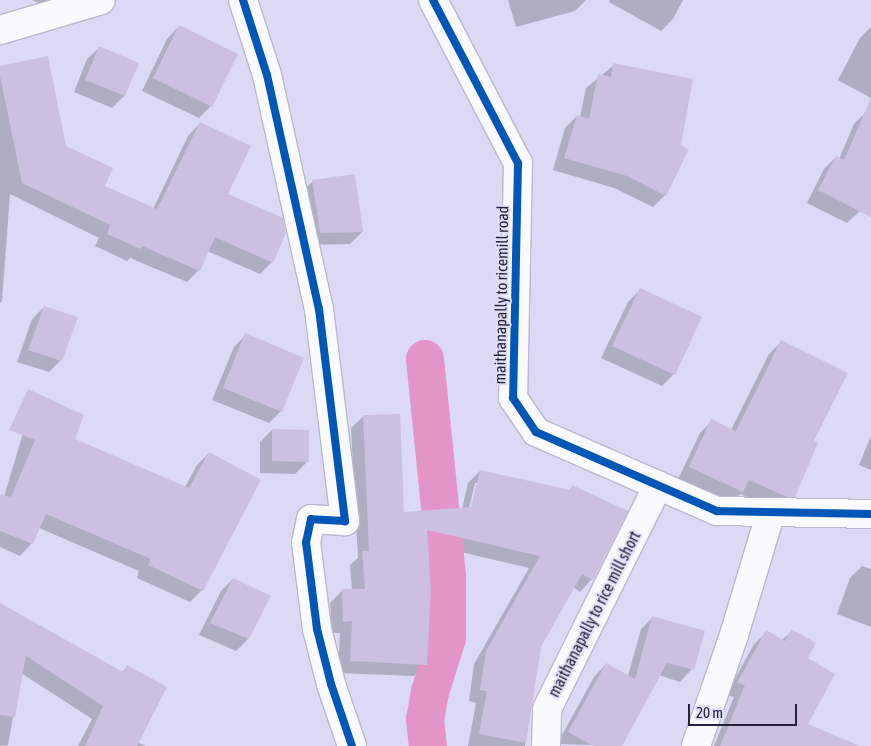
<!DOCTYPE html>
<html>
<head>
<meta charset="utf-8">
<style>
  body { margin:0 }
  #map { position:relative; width:871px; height:746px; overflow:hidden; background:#dbd9f3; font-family:"Asap Condensed",sans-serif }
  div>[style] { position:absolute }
  .shadow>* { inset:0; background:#0003 }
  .canal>* { height:38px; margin:-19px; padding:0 19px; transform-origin:19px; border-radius:19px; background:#e395c8 }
  .building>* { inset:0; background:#cbc0df }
  .roads { filter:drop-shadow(1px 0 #bab8cf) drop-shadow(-1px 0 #bab8cf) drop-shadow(0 1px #bab8cf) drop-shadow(0 -1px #bab8cf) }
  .minor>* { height:28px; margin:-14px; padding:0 14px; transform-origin:14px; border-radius:14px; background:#faf9fd }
  .cycleway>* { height:8px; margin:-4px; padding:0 4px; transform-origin:4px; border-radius:4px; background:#0057b8 }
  span { translate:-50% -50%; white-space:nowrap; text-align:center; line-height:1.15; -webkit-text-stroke:4px #dfdef7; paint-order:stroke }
  .street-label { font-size:16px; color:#252339 }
  .scale { position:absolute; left:688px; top:704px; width:109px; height:22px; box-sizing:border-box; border:2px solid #252339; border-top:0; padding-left:6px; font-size:15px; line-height:18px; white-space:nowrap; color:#252339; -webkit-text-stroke:4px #dfdef7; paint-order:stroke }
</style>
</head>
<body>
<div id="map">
  <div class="shadow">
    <i style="clip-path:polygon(32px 0,50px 0,45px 6px)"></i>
    <i style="clip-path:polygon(508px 0,586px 0,575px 11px,516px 27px)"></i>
    <i style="clip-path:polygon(610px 0,683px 0,673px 19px,661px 31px,609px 2px)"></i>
    <i style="clip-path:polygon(179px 26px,211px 106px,199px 118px,142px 91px,167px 39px)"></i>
    <i style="clip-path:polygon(871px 27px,871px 98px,838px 80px,860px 38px)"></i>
    <i style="clip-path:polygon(100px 47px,137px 63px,124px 96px,112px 108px,74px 92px,87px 59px)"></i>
    <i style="clip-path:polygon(614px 65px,665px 195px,653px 207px,614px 188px,553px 170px,565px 128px,577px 116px,580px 117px,586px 88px)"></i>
    <i style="clip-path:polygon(0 67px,65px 147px,103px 186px,153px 209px,188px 136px,200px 123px,227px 195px,272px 262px,260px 274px,207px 251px,199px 270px,187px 282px,130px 258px,127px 261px,95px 246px,99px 238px,10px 194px,2px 301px,0 303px)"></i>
    <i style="clip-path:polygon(866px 112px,871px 114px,871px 185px,860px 211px,847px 223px,807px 203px,824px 169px,836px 157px,839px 159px,854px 124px)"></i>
    <i style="clip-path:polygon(313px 181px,362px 232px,350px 244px,308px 245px,301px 193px)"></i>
    <i style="clip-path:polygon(640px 290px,674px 374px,662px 386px,601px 358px,628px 302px)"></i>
    <i style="clip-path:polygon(44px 307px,61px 360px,49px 372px,17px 362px,32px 319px)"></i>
    <i style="clip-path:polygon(246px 335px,281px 411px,269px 423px,212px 400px,234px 347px)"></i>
    <i style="clip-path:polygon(781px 342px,812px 442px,794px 496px,781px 509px,774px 508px,740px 494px,730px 504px,678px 479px,700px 433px,712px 421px,731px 430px,769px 354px)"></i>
    <i style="clip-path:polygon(30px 410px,74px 439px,185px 487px,197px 465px,209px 453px,202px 590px,190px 602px,137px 578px,139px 571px,39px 528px,32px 543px,20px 556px,0 547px,0 510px)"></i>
    <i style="clip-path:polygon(evenodd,364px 416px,403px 513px,462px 509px,468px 483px,480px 471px,568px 491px,572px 487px,592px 579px,580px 592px,573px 587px,540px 647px,525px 746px,468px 746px,476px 703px,469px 701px,474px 664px,529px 568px,426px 544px,426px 664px,414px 676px,338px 673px,340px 633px,332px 633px,330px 603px,342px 591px,352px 590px,350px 565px,358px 558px,351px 428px,364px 416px,475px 483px,478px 483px,471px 514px,468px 513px,475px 483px)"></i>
    <i style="clip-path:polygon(272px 430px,307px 462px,295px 474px,260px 473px,260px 442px)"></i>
    <i style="clip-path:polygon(871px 436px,871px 470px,859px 465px)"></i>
    <i style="clip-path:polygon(862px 566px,871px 569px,871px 627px,837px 614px,850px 578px)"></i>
    <i style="clip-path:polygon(233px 579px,248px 639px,236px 651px,199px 635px,221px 591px)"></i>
    <i style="clip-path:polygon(0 605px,121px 673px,127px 667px,137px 742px,146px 746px,78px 746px,92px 719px,21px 673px,8px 745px,0 746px)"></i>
    <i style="clip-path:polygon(653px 617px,692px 669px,680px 682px,659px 675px,621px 746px,557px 744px,594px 677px,606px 664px,628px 676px,641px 629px)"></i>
    <i style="clip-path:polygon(792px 631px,806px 659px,806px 724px,812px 746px,714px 746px,734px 697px,726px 695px,754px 644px,767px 632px,782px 640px)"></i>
  </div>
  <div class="canal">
    <i style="left:425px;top:359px;width:218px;rotate:84.2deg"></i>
    <i style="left:447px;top:576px;width:62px;rotate:90deg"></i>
    <i style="left:447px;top:638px;width:57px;rotate:107.5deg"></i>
    <i style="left:430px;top:692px;width:27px;rotate:100deg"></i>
    <i style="left:425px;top:719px;width:27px;rotate:84deg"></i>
  </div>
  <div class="building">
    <i style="clip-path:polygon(179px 25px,238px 54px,212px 107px,153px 78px)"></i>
    <i style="clip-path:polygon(99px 46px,139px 63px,125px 96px,85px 80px)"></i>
    <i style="clip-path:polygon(48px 56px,66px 146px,113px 168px,105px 186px,157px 209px,200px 122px,251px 146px,228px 194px,283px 218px,286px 233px,273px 263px,215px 237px,200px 271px,142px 246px,141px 249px,107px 234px,110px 225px,22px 183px,0 76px,0 66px)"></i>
    <i style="clip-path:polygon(613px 63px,693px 79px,681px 145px,689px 149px,666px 196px,627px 176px,564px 158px,577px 115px,589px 119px,598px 74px,611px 77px)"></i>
    <i style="clip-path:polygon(871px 98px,871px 217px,818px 190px,836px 156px,844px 160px)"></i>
    <i style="clip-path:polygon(355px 174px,363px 232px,320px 233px,312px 180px)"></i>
    <i style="clip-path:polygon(640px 288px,702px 317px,675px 375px,612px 346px)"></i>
    <i style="clip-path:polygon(44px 306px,78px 317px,62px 361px,28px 350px)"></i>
    <i style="clip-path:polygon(245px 333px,304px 358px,282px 412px,223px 388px)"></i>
    <i style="clip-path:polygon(781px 340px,848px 373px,814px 441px,818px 443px,795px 497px,787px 497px,749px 480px,743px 492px,689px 467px,711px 419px,736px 431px)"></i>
    <i style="clip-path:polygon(28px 389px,84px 415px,75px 439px,189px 488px,209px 452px,261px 480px,203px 591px,148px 565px,151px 559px,46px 514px,33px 544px,0 531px,0 494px,11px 497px,35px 440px,9px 430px)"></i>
    <i style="clip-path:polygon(400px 414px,404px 512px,471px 507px,480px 470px,570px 490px,572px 485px,628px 511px,593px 580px,582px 574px,541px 647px,526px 743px,479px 734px,487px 691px,480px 690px,486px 651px,540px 556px,427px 530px,431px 590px,427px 665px,350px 661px,352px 621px,343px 622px,342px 589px,365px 589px,362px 551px,369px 551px,363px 415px)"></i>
    <i style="clip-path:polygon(272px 429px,309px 430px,309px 462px,272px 461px)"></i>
    <i style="clip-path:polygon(233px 578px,271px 596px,249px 639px,210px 623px)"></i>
    <i style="clip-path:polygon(0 603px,123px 672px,127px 665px,167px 687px,137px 746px,85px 746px,103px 706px,26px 656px,15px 717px,0 715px)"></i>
    <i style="clip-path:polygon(652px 616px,705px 631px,694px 670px,667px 663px,622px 746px,593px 746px,568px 732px,606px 663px,635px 679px)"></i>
    <i style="clip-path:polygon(791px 629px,816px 643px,808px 658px,835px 674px,808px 724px,860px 746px,720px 746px,745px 685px,737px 683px,766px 630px,785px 641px)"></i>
  </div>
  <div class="roads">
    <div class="minor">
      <i style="left:243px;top:0;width:79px;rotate:72.3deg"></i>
      <i style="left:267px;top:75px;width:240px;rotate:77.5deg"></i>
      <i style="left:319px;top:309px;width:214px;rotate:83deg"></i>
      <i style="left:345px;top:521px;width:34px;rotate:-177deg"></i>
      <i style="left:311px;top:519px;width:24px;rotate:102deg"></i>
      <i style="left:306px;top:542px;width:88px;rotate:82.8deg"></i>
      <i style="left:317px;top:629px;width:57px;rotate:75.7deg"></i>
      <i style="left:331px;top:684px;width:65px;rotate:71.3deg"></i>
      <i style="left:433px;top:0;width:184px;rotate:62.5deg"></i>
      <i style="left:518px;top:163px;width:235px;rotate:91.2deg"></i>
      <i style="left:513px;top:398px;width:41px;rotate:55.9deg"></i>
      <i style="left:536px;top:432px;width:197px;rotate:23.6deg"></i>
      <i style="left:717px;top:511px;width:154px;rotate:1.1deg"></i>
      <i style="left:0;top:30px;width:105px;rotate:-16.5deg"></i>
      <i style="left:546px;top:746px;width:37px;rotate:-88deg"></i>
      <i style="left:547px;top:709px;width:250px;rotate:-63.6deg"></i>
      <i style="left:696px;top:746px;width:117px;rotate:-71.1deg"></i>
      <i style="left:734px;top:635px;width:128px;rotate:-73.3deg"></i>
    </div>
  </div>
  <div class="cycleway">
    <i style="left:243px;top:0;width:79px;rotate:72.3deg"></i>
    <i style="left:267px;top:75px;width:240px;rotate:77.5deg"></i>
    <i style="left:319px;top:309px;width:214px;rotate:83deg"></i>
    <i style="left:345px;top:521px;width:34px;rotate:-177deg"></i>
    <i style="left:311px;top:519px;width:24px;rotate:102deg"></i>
    <i style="left:306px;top:542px;width:88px;rotate:82.8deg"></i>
    <i style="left:317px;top:629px;width:57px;rotate:75.7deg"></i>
    <i style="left:331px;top:684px;width:65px;rotate:71.3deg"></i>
    <i style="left:433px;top:0;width:184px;rotate:62.5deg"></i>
    <i style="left:518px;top:163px;width:235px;rotate:91.2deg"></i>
    <i style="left:513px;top:398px;width:41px;rotate:55.9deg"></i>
    <i style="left:536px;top:432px;width:197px;rotate:23.6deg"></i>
    <i style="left:717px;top:511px;width:154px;rotate:1.1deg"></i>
  </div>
  <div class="street-label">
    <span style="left:501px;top:295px;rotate:-89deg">maithanapally to ricemill road</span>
    <span style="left:594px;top:614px;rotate:-63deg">maithanapally to rice mill short</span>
  </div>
  <div class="scale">20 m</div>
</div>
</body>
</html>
